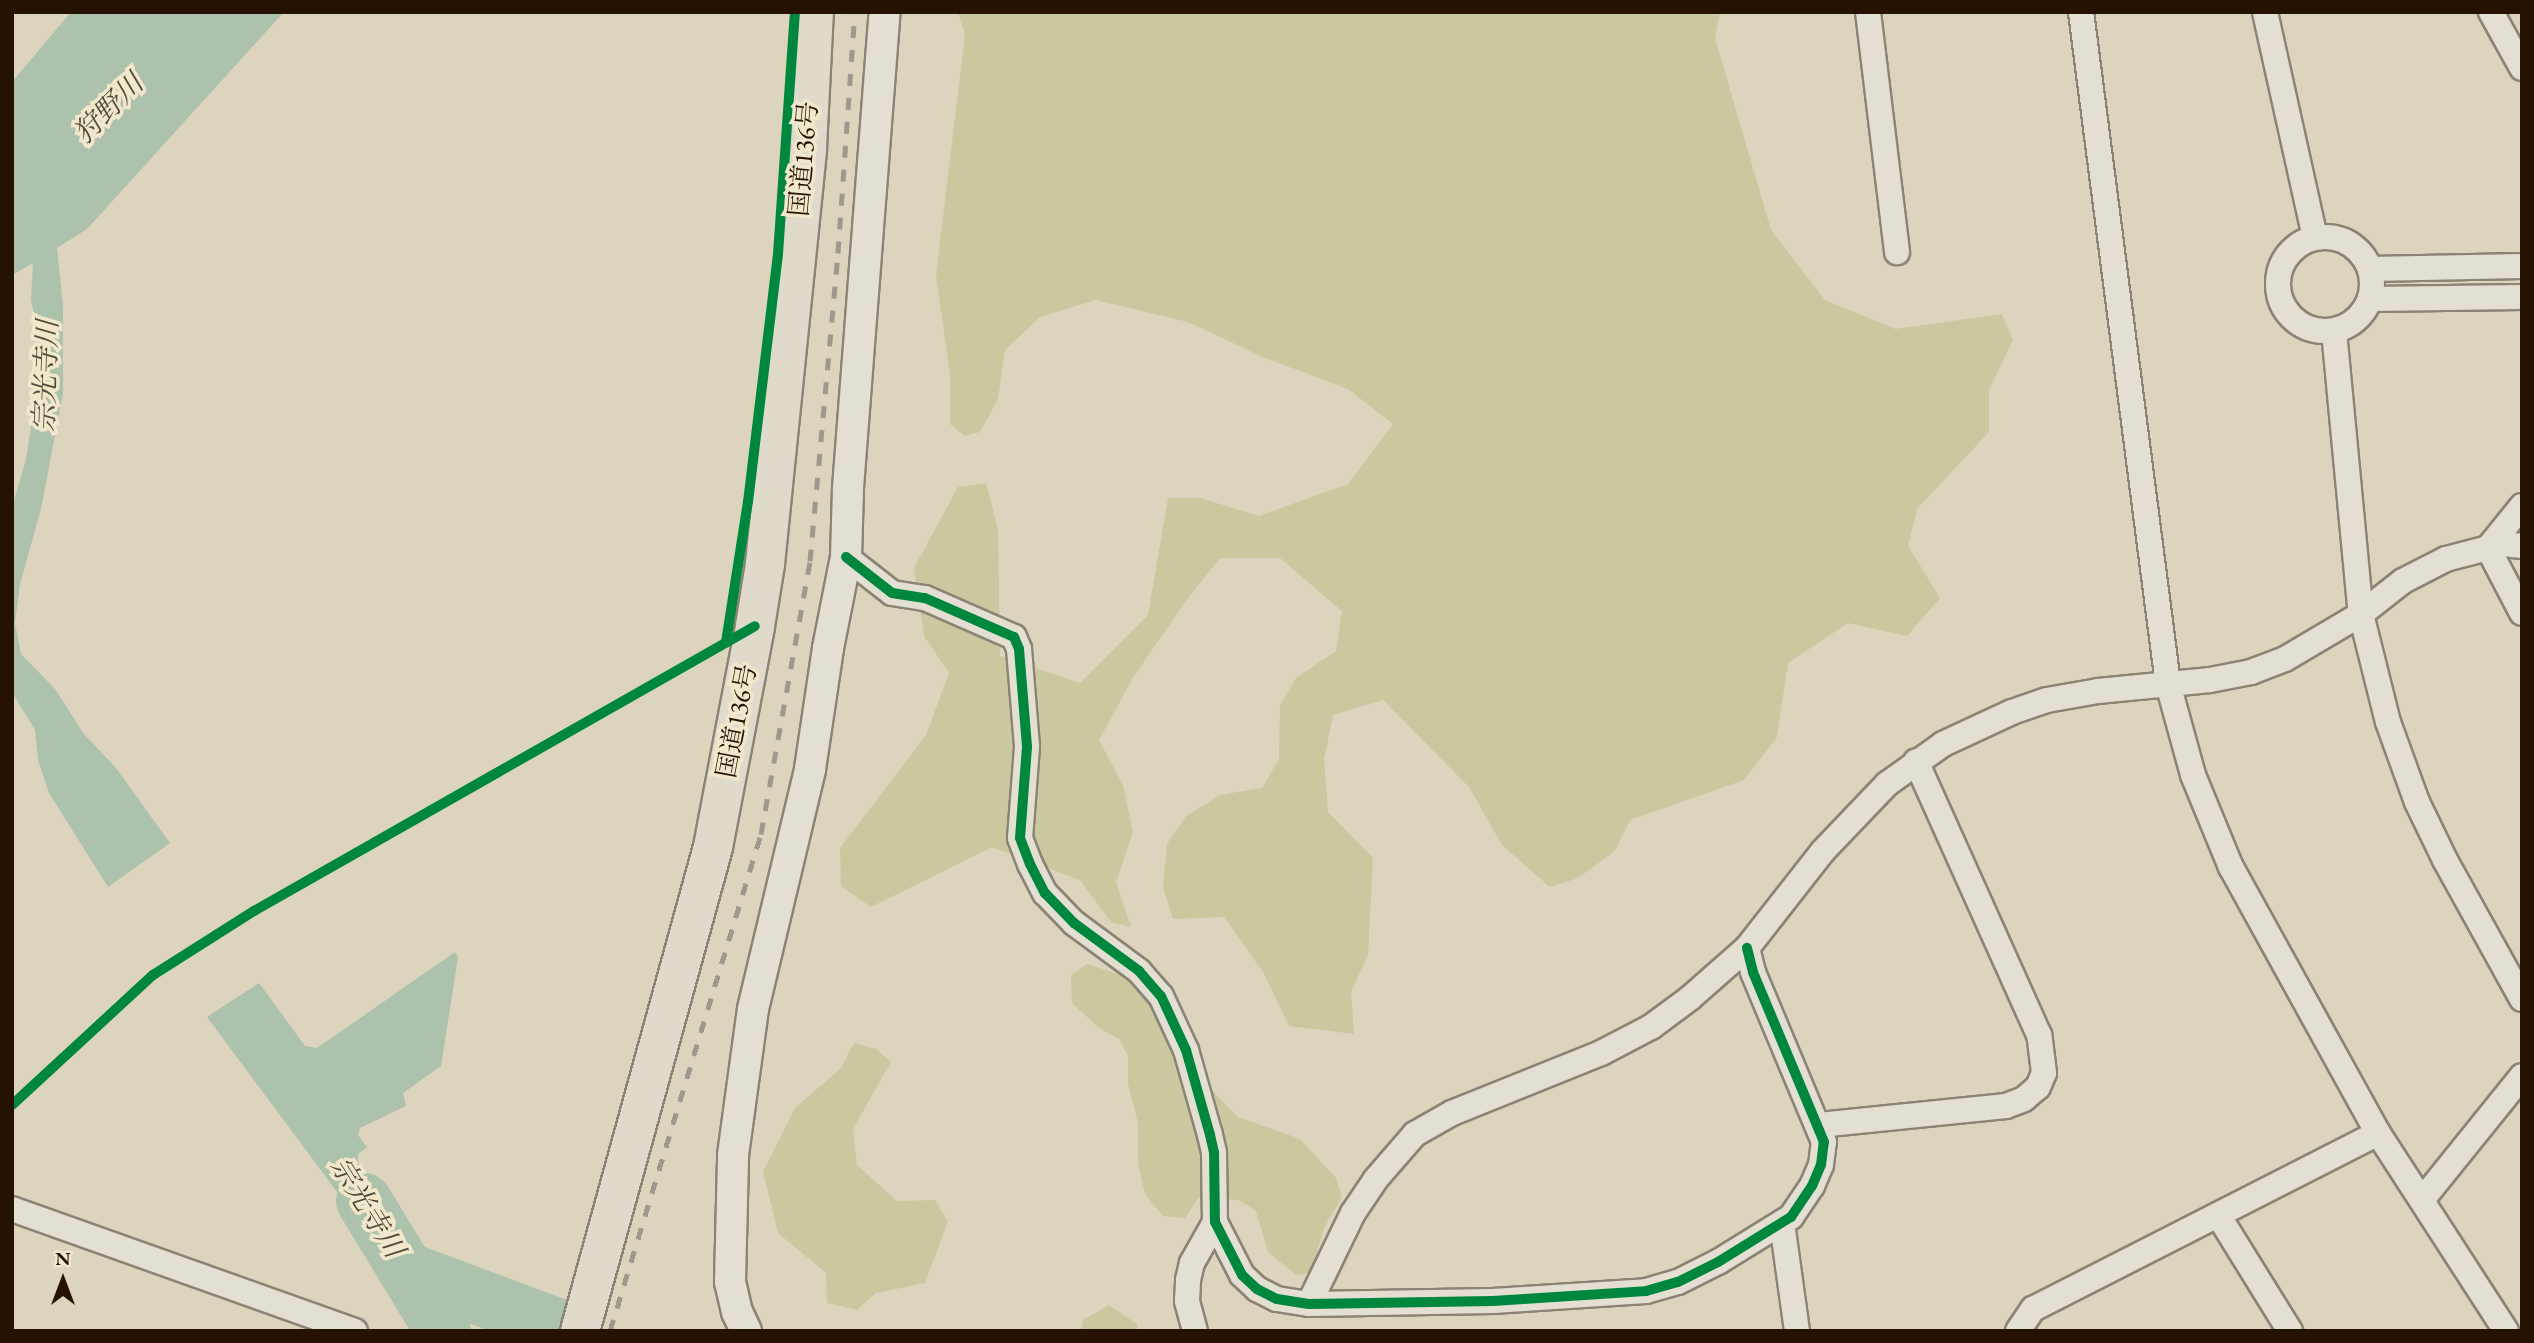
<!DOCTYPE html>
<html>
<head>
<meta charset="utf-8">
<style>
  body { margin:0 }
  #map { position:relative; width:2534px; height:1343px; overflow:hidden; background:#dcd4bc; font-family:"EB Garamond","Noto Serif JP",serif }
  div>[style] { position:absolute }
  .green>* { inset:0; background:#cac89f }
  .water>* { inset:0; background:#adc2ac }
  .river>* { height:56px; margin:-28px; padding:0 28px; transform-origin:28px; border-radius:28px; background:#adc2ac }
  .roads { filter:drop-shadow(2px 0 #8b8474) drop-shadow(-2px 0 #8b8474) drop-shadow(0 2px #8b8474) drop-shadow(0 -2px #8b8474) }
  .minor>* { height:24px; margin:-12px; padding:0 12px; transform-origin:12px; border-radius:12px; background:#e4dfd3 }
  .minor>.ring { margin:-12px; padding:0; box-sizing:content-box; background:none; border:24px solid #e4dfd3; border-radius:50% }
  .tertiary>* { height:30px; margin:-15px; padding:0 15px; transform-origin:15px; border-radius:15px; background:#e4dfd3 }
  .trunk>* { height:38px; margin:-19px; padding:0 19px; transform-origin:19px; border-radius:19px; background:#dfdacc }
  .rail>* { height:5px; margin-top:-2.5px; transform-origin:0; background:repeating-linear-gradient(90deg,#9e998f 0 12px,transparent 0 24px) }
  .cycleway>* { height:10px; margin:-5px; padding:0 5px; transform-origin:5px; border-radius:5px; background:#00873e }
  span { translate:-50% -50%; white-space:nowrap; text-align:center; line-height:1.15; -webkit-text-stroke:7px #f1e7cb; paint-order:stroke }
  .street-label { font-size:26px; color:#251202 }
  .water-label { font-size:28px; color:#4e4d3b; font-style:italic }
  .frame { position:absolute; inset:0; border:14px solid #251202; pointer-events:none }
  .north { position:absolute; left:28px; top:1245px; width:70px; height:70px; -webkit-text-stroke:5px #f1e7cb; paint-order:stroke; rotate:0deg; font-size:19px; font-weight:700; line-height:28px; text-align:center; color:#251202 }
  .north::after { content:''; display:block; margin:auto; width:24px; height:32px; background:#251202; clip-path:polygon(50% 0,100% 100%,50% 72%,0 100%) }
</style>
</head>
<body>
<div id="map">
  <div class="green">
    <i style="clip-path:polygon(958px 12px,1720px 12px,1715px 38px,1771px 230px,1825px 300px,1895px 329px,2002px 314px,2013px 340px,1989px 390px,1989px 432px,1917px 509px,1908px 546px,1940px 598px,1907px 636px,1848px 623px,1788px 663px,1777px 737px,1744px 780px,1630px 820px,1615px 851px,1578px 878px,1550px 887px,1502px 845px,1469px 787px,1383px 700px,1333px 715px,1324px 760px,1328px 812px,1373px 858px,1368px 955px,1351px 992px,1354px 1034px,1289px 1026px,1263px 972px,1224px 917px,1173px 919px,1163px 887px,1167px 844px,1186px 816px,1220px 795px,1262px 788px,1279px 759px,1280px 706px,1296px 678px,1336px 651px,1342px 611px,1280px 558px,1220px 558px,1188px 598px,1134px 676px,1099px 740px,1123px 785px,1133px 832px,1116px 882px,1131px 927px,1111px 922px,1080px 880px,992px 847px,871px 907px,841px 886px,840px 848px,926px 735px,949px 673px,924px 636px,914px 568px,958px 487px,986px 483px,998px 529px,1000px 656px,1080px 683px,1148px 615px,1168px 498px,1200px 498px,1259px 516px,1348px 484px,1393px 424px,1348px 389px,1263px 357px,1188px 322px,1096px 300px,1040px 317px,1005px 350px,998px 399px,980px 432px,965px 436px,950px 424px,950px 374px,936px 275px,965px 35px)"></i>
    <i style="clip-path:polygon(1087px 964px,1121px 975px,1155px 1004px,1169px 1025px,1168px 1045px,1238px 1117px,1300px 1139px,1336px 1178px,1342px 1197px,1324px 1228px,1311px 1273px,1296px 1275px,1268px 1252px,1256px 1211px,1239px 1200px,1199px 1197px,1185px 1218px,1163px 1216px,1145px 1194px,1138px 1163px,1138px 1123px,1128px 1084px,1128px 1056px,1119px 1039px,1099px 1028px,1072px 1003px,1071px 975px)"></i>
    <i style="clip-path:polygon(854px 1043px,876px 1049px,891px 1062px,853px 1129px,857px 1165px,897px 1201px,935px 1200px,948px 1221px,925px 1283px,876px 1293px,857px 1310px,827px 1303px,826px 1273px,778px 1233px,763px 1172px,795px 1108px,841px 1068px)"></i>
    <i style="clip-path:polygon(1109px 1305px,1138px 1325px,1136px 1331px,1081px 1331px,1083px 1320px)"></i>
  </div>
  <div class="water">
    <i style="clip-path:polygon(71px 12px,284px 12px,87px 229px,57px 248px,63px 306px,63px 393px,41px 509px,20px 584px,15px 623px,21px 654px,55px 689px,84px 734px,116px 768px,170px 843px,108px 887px,49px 793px,38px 760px,35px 730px,12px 692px,12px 507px,26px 459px,38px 382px,40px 341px,31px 300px,33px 263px,12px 275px,12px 82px)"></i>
    <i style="clip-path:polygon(455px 952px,458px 957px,441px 1066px,403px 1093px,406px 1106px,360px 1128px,358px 1135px,367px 1147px,358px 1154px,358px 1168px,377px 1206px,413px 1263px,395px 1270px,207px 1017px,259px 983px,305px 1046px,317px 1048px)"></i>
  </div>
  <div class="river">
    <i style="left:364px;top:1201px;width:152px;rotate:58.7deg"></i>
    <i style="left:409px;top:1271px;width:172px;rotate:20.4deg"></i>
  </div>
  <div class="roads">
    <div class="minor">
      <i style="left:1868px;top:12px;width:242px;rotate:83.1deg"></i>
      <i style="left:2081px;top:12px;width:678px;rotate:82.62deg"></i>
      <i style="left:2168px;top:684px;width:94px;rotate:74.6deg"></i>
      <i style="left:2193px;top:775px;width:100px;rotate:67.6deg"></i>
      <i style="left:2231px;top:867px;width:304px;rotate:61.1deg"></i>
      <i style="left:2378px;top:1133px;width:236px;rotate:57.1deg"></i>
      <i style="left:2265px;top:12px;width:231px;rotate:77.5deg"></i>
      <i style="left:2491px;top:12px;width:64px;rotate:61deg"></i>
      <i class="ring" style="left:2278px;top:237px;width:70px;height:70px"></i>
      <i style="left:2370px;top:269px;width:152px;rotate:-1.1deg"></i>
      <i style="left:2370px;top:299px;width:152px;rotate:-0.8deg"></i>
      <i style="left:2334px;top:331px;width:284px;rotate:84.6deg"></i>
      <i style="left:2361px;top:614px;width:111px;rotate:76deg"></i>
      <i style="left:2388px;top:722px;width:85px;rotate:70.1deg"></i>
      <i style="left:2417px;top:802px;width:64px;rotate:64.2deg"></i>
      <i style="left:2445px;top:860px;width:159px;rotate:61deg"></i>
      <i style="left:2522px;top:506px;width:54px;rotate:129deg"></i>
      <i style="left:2488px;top:548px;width:73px;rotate:62.4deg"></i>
      <i style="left:846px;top:557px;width:58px;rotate:38deg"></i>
      <i style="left:892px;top:593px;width:33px;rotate:9deg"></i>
      <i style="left:925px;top:598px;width:97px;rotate:23.7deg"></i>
      <i style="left:1014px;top:637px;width:13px;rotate:67deg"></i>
      <i style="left:1019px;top:649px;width:98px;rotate:85.3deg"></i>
      <i style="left:1027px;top:747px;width:91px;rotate:94.4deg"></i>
      <i style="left:1020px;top:838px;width:28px;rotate:69deg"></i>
      <i style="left:1030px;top:864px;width:33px;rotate:63deg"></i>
      <i style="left:1045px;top:893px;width:42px;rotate:46deg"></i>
      <i style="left:1074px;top:923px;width:81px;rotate:36.4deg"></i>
      <i style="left:1139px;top:971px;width:33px;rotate:49deg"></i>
      <i style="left:1161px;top:996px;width:60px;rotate:65.2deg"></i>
      <i style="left:1186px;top:1050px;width:88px;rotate:74.2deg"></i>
      <i style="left:1210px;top:1135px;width:18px;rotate:77deg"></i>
      <i style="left:1214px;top:1153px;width:69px;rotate:89.2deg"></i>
      <i style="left:1215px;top:1222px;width:59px;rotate:63deg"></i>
      <i style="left:1242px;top:1275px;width:21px;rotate:43deg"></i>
      <i style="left:1257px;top:1289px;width:22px;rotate:27deg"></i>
      <i style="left:1277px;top:1299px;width:32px;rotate:9deg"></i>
      <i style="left:1309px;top:1304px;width:184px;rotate:-0.9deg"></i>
      <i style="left:1493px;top:1301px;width:153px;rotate:-3.7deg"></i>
      <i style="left:1646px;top:1291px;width:33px;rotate:-16deg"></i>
      <i style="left:1678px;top:1282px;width:45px;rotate:-26.6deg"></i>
      <i style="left:1718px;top:1262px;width:86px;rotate:-31.7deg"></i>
      <i style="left:1791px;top:1217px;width:37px;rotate:-56deg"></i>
      <i style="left:1812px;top:1186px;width:23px;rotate:-67deg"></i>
      <i style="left:1821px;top:1165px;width:23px;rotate:-83deg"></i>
      <i style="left:1824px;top:1142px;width:184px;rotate:-112.7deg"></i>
      <i style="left:1753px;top:972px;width:25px;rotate:-104deg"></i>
      <i style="left:1819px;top:1125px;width:188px;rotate:-5.8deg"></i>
      <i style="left:2006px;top:1106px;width:19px;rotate:-21deg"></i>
      <i style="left:2024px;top:1099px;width:18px;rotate:-41deg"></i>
      <i style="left:2038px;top:1087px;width:15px;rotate:-67deg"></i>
      <i style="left:2044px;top:1073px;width:38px;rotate:-97deg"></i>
      <i style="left:2039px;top:1035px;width:300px;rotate:-114.2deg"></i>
      <i style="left:2422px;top:1200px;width:159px;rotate:-51.1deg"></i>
      <i style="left:12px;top:1209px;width:364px;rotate:19.6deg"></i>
      <i style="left:2218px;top:1215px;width:137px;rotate:58.2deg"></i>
      <i style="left:1782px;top:1223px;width:109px;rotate:82.1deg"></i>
      <i style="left:1309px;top:1304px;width:101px;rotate:-64.2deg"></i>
      <i style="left:1353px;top:1213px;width:40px;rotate:-56deg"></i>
      <i style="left:1375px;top:1180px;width:61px;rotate:-49deg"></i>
      <i style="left:1415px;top:1134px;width:43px;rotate:-29.6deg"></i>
      <i style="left:1452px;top:1113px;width:161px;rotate:-21.9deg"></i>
      <i style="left:1601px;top:1053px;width:56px;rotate:-27.5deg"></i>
      <i style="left:1651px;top:1027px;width:49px;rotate:-36.6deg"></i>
      <i style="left:1690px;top:998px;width:76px;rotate:-41.3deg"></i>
      <i style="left:1747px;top:948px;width:123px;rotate:-51.9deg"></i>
      <i style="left:1823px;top:851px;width:93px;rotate:-46.3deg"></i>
      <i style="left:1887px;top:784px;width:69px;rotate:-35.5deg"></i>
      <i style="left:1943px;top:744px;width:76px;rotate:-24.9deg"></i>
      <i style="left:2012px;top:712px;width:37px;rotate:-19deg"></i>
      <i style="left:2047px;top:700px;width:52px;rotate:-10deg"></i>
      <i style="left:2098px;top:691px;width:113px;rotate:-5.6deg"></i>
      <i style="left:2210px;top:680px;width:42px;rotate:-11deg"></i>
      <i style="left:2251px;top:672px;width:36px;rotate:-21deg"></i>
      <i style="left:2285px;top:659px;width:88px;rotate:-30.6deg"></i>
      <i style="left:2361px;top:614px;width:53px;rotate:-38.2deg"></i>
      <i style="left:2403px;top:581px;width:48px;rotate:-27.1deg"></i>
      <i style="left:2446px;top:559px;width:59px;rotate:-14.7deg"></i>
      <i style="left:2503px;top:544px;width:19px;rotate:6deg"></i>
      <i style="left:1195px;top:1331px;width:31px;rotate:-105deg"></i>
      <i style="left:1187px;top:1301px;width:21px;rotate:-87deg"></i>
      <i style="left:1188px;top:1280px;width:17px;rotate:-77deg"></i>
      <i style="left:1192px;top:1263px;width:47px;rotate:-60.7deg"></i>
      <i style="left:2018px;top:1331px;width:27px;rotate:-56deg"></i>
      <i style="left:2033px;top:1309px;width:387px;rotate:-27deg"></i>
    </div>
    <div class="tertiary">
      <i style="left:746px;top:1331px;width:21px;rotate:-115deg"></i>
      <i style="left:737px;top:1312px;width:31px;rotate:-103deg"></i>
      <i style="left:730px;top:1282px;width:127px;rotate:-88.6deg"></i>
      <i style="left:733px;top:1155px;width:147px;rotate:-82.2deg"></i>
      <i style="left:753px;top:1009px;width:247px;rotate:-76.6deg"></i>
      <i style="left:810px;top:769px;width:122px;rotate:-81.5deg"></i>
      <i style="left:828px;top:648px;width:93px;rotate:-78.8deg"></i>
      <i style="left:846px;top:557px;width:69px;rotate:-88.3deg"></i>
      <i style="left:848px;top:488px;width:477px;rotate:-85.6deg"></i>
    </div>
    <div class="trunk">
      <i style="left:580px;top:1331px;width:502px;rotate:-74.63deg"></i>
      <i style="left:713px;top:847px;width:225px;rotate:-79.2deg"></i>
      <i style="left:755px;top:626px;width:63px;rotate:-80.8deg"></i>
      <i style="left:765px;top:564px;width:418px;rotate:-84.2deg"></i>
      <i style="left:807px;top:148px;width:136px;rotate:-87.1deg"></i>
    </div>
  </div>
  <div class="rail">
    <i style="left:610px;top:1331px;width:519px;rotate:-73.1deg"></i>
    <i style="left:761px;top:834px;width:277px;rotate:-79.8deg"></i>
    <i style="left:810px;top:561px;width:309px;rotate:-84.8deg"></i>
    <i style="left:838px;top:253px;width:242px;rotate:-86deg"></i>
  </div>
  <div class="cycleway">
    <i style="left:846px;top:557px;width:58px;rotate:38deg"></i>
    <i style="left:892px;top:593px;width:33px;rotate:9deg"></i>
    <i style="left:925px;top:598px;width:97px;rotate:23.7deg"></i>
    <i style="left:1014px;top:637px;width:13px;rotate:67deg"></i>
    <i style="left:1019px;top:649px;width:98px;rotate:85.3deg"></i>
    <i style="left:1027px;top:747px;width:91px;rotate:94.4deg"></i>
    <i style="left:1020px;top:838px;width:28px;rotate:69deg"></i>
    <i style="left:1030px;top:864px;width:33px;rotate:63deg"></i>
    <i style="left:1045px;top:893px;width:42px;rotate:46deg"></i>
    <i style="left:1074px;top:923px;width:81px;rotate:36.4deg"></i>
    <i style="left:1139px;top:971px;width:33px;rotate:49deg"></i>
    <i style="left:1161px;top:996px;width:60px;rotate:65.2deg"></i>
    <i style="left:1186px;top:1050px;width:88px;rotate:74.2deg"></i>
    <i style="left:1210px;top:1135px;width:18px;rotate:77deg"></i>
    <i style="left:1214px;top:1153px;width:69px;rotate:89.2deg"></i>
    <i style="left:1215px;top:1222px;width:59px;rotate:63deg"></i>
    <i style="left:1242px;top:1275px;width:21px;rotate:43deg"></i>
    <i style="left:1257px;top:1289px;width:22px;rotate:27deg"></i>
    <i style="left:1277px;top:1299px;width:32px;rotate:9deg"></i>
    <i style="left:1309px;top:1304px;width:184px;rotate:-0.9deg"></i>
    <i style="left:1493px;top:1301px;width:153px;rotate:-3.7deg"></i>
    <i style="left:1646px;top:1291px;width:33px;rotate:-16deg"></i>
    <i style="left:1678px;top:1282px;width:45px;rotate:-26.6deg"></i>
    <i style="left:1718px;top:1262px;width:86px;rotate:-31.7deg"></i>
    <i style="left:1791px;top:1217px;width:37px;rotate:-56deg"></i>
    <i style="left:1812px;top:1186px;width:23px;rotate:-67deg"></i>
    <i style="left:1821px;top:1165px;width:23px;rotate:-83deg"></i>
    <i style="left:1824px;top:1142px;width:184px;rotate:-112.7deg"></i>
    <i style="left:1753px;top:972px;width:25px;rotate:-104deg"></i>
    <i style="left:726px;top:642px;width:142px;rotate:-81.1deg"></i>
    <i style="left:748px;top:502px;width:250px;rotate:-83.1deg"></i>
    <i style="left:778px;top:254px;width:243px;rotate:-86deg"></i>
    <i style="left:12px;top:1105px;width:192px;rotate:-42.7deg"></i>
    <i style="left:153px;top:975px;width:120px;rotate:-32.4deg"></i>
    <i style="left:254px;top:911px;width:576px;rotate:-29.63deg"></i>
  </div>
  <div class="street-label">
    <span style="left:804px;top:159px;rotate:-85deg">国道136号</span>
    <span style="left:737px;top:721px;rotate:-79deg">国道136号</span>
  </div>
  <div class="water-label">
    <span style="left:108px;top:108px;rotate:-45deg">狩野川</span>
    <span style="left:45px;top:376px;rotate:-88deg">宗光寺川</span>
    <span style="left:368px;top:1207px;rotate:58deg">宗光寺川</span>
  </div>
  <div class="frame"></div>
  <div class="north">N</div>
</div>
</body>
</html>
